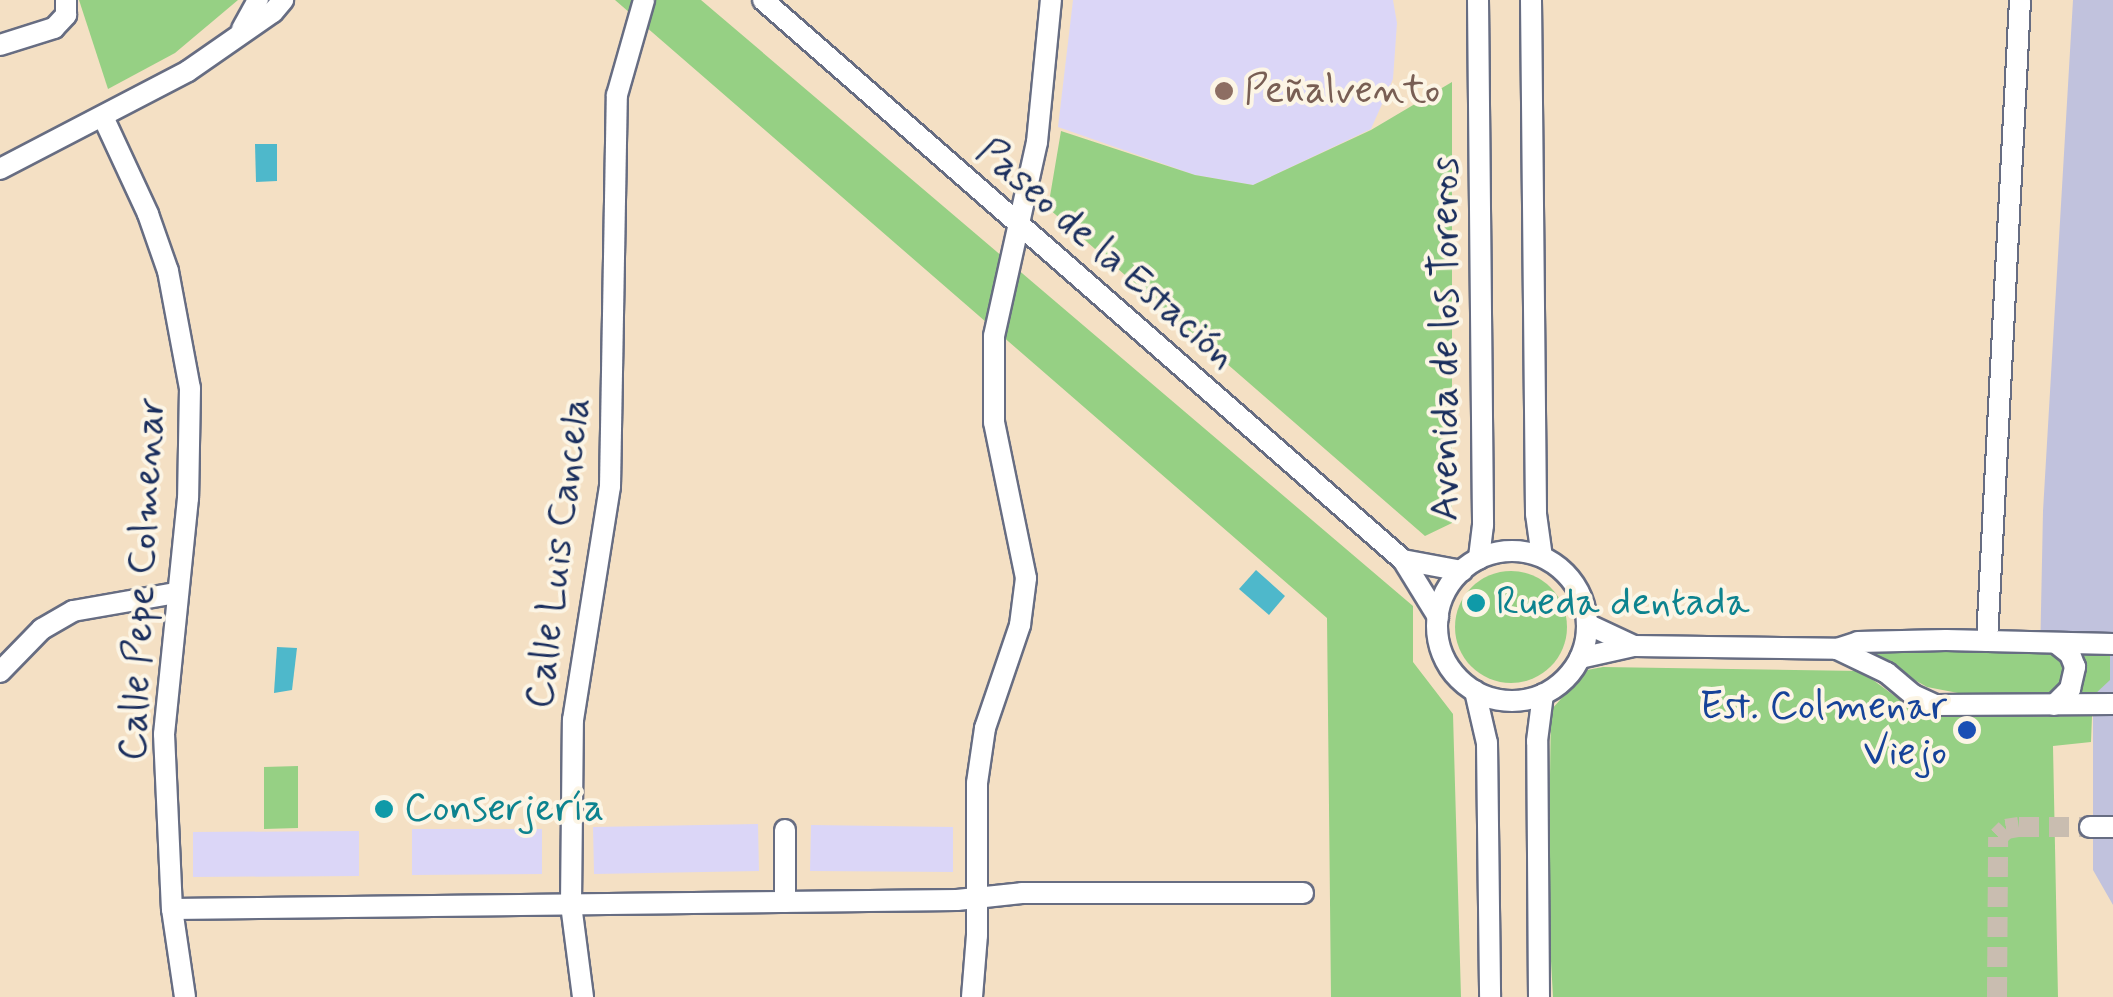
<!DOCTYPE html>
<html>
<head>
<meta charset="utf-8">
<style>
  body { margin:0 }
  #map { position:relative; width:2113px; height:997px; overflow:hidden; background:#f4e0c4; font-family:Mynerve,sans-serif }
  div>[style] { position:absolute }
  .built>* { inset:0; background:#dbd6f7 }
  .industrial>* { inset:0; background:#c1c2dd }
  .green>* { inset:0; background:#96d084 }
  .round { border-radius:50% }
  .water>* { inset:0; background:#4eb8cb }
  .minor-tunnel>* { height:20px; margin-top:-10px; transform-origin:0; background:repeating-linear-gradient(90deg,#c9bdb0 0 20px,transparent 0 30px) }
  .roads { filter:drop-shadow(2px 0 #676d82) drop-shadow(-2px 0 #676d82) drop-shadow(0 2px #676d82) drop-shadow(0 -2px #676d82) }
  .minor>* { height:20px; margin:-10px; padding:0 10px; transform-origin:10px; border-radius:10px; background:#fff }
  .minor>.ring { margin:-10px; padding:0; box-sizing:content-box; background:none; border:20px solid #fff; border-radius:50% }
  .dots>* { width:28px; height:28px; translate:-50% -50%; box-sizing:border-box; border:5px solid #fcf5e5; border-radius:50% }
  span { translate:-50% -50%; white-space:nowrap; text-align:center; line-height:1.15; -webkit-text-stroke:8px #fcf5e5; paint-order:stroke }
  .education-label { font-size:40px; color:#785e54 }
  .left { translate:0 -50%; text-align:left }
  .street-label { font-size:40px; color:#1b2f5e }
  .culture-label { font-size:40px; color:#0d838f }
  .transit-label { font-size:40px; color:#164399 }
  .right { translate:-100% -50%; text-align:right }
</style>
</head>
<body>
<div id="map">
  <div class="built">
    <i style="clip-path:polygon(1073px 0,1393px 0,1397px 23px,1393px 79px,1371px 129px,1253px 185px,1195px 175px,1058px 127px)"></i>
    <i style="clip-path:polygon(758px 824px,759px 871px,594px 874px,593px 827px)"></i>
    <i style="clip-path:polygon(811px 825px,953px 827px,953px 872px,810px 871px)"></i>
    <i style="clip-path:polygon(412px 829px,542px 829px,542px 874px,412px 875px)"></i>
    <i style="clip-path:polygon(359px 831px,359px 876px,193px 877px,193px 832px)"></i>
  </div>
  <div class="industrial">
    <i style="clip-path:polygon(2073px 0,2113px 0,2113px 905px,2093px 870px,2093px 662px,2040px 659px,2043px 511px)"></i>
  </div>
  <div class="green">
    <i style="clip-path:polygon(79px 0,238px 0,175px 53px,108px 89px)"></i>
    <i style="clip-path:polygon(615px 0,701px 0,1413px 606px,1413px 662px,1453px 714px,1461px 997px,1331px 997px,1327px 618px)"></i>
    <i style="clip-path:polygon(1452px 82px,1452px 523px,1425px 536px,1048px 208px,1061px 131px,1195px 175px,1253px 185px,1371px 130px)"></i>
    <i class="round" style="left:1455px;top:571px;width:112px;height:112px"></i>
    <i style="clip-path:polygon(2059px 647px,2110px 652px,2110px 680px,2094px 695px,1984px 698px,1927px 687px,1863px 651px)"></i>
    <i style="clip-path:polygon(1603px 667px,1861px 671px,1908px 706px,1935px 717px,2092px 716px,2091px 742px,2053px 746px,2058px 997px,1553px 997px,1548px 907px,1551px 710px,1587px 670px)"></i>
    <i style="clip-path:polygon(298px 766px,298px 828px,264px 829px,264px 767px)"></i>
  </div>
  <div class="water">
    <i style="clip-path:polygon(255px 144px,277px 144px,277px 181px,256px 182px)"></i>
    <i style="clip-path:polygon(1256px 570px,1285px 596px,1269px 615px,1239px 589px)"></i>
    <i style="clip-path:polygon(277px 647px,297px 648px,292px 690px,274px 693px)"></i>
  </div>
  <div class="minor-tunnel">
    <i style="left:1997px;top:997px;width:160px;rotate:-89.6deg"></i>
    <i style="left:1998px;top:837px;width:11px;rotate:-45deg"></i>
    <i style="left:2006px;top:829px;width:13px;rotate:-9deg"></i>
    <i style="left:2019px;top:827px;width:71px"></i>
  </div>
  <div class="roads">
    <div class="minor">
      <i style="left:763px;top:0;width:850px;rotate:41.19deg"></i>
      <i style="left:1403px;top:560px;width:67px;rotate:58.4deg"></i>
      <i style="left:1478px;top:0;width:525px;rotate:89.45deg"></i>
      <i style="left:1483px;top:525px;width:34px;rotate:97deg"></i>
      <i style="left:1531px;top:0;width:514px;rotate:89.44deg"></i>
      <i style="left:1536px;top:514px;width:43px;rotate:82.1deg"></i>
      <i style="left:242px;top:29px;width:33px;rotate:-61deg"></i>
      <i style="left:0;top:45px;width:57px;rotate:-17.5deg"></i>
      <i style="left:54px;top:28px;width:18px;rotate:-47deg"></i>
      <i style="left:66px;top:15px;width:15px;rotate:-90deg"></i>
      <i style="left:104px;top:119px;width:105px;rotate:65.1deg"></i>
      <i style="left:148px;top:214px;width:60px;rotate:70.7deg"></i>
      <i style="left:168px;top:271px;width:119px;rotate:79.4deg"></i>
      <i style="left:190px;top:388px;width:110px;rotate:91deg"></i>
      <i style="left:188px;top:498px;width:237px;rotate:95.8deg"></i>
      <i style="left:164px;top:734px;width:175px;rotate:87.4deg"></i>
      <i style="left:172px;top:909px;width:89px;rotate:81.6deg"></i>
      <i style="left:0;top:169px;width:212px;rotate:-27.5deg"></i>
      <i style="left:188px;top:71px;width:103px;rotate:-34.8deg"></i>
      <i style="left:273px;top:12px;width:16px;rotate:-50deg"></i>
      <i class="ring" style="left:1437px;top:551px;width:130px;height:130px"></i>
      <i style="left:1403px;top:560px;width:60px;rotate:10.6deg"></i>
      <i style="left:1587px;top:624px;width:52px;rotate:25.1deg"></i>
      <i style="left:1987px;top:641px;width:642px;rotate:-87.05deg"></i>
      <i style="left:1837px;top:649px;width:55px;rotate:25.6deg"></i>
      <i style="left:1887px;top:673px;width:34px;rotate:40deg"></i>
      <i style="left:1913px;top:695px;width:24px;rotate:24deg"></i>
      <i style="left:1935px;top:705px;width:178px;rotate:-0.3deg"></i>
      <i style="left:1580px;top:658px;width:55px;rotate:-12.5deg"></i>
      <i style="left:1634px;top:646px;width:203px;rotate:0.8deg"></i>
      <i style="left:1837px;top:649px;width:22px;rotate:-18deg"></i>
      <i style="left:1858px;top:642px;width:88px;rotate:-1.3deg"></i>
      <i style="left:1946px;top:640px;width:167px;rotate:1.4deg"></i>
      <i style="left:0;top:672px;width:60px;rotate:-45.7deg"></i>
      <i style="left:42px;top:629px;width:36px;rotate:-30deg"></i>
      <i style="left:73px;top:611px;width:105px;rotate:-9.9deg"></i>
      <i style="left:1475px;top:691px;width:53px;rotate:77deg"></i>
      <i style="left:1487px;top:743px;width:254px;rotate:89.3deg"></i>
      <i style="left:2054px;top:705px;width:23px;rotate:-45deg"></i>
      <i style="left:2070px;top:689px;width:23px;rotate:-77deg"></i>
      <i style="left:2075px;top:667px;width:14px;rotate:-111deg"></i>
      <i style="left:2070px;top:654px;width:18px;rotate:-142deg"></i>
      <i style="left:2090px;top:827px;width:23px"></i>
      <i style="left:785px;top:830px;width:72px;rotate:90deg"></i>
      <i style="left:172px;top:909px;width:785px;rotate:-0.66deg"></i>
      <i style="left:957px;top:900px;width:65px;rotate:-6.1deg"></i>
      <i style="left:1022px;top:893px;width:281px"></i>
      <i style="left:583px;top:997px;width:94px;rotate:-97.4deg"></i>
      <i style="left:571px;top:904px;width:184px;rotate:-89.4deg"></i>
      <i style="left:573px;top:720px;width:236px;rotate:-81deg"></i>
      <i style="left:610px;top:487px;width:392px;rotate:-89deg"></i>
      <i style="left:617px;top:95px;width:99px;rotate:-74.1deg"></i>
      <i style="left:972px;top:997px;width:62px;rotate:-85.4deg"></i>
      <i style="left:977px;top:935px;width:152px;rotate:-90deg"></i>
      <i style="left:977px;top:783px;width:56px;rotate:-81.7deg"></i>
      <i style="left:985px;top:728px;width:109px;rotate:-71.2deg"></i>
      <i style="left:1020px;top:625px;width:47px;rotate:-82.7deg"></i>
      <i style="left:1026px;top:578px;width:159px;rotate:-101.6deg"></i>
      <i style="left:994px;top:422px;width:86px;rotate:-90deg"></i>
      <i style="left:994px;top:336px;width:199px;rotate:-77.5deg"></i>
      <i style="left:1037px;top:142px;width:143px;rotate:-84.4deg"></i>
      <i style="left:1539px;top:997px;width:256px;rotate:-90.4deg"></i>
      <i style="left:1537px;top:741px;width:47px;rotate:-82.7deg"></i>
    </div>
  </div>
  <div class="dots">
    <i style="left:1224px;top:91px;background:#8d6e63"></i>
    <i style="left:1476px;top:603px;background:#0f9aa8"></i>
    <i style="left:1967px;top:730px;background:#1a4fb4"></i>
    <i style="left:384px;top:809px;background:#0f9aa8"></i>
  </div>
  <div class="education-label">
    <span class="left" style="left:1244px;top:91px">Peñalvento</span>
  </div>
  <div class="street-label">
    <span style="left:1106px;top:254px;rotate:41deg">Paseo de la Estación</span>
    <span style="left:1446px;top:339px;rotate:-90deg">Avenida de los Toreros</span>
    <span style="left:559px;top:553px;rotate:-83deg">Calle Luis Cancela</span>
    <span style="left:143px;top:579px;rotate:-87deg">Calle Pepe Colmenar</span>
  </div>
  <div class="culture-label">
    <span class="left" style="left:1496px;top:603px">Rueda dentada</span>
    <span class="left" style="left:404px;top:809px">Conserjería</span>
  </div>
  <div class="transit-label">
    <span class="right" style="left:1947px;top:730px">Est. Colmenar<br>Viejo</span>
  </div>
</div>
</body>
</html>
